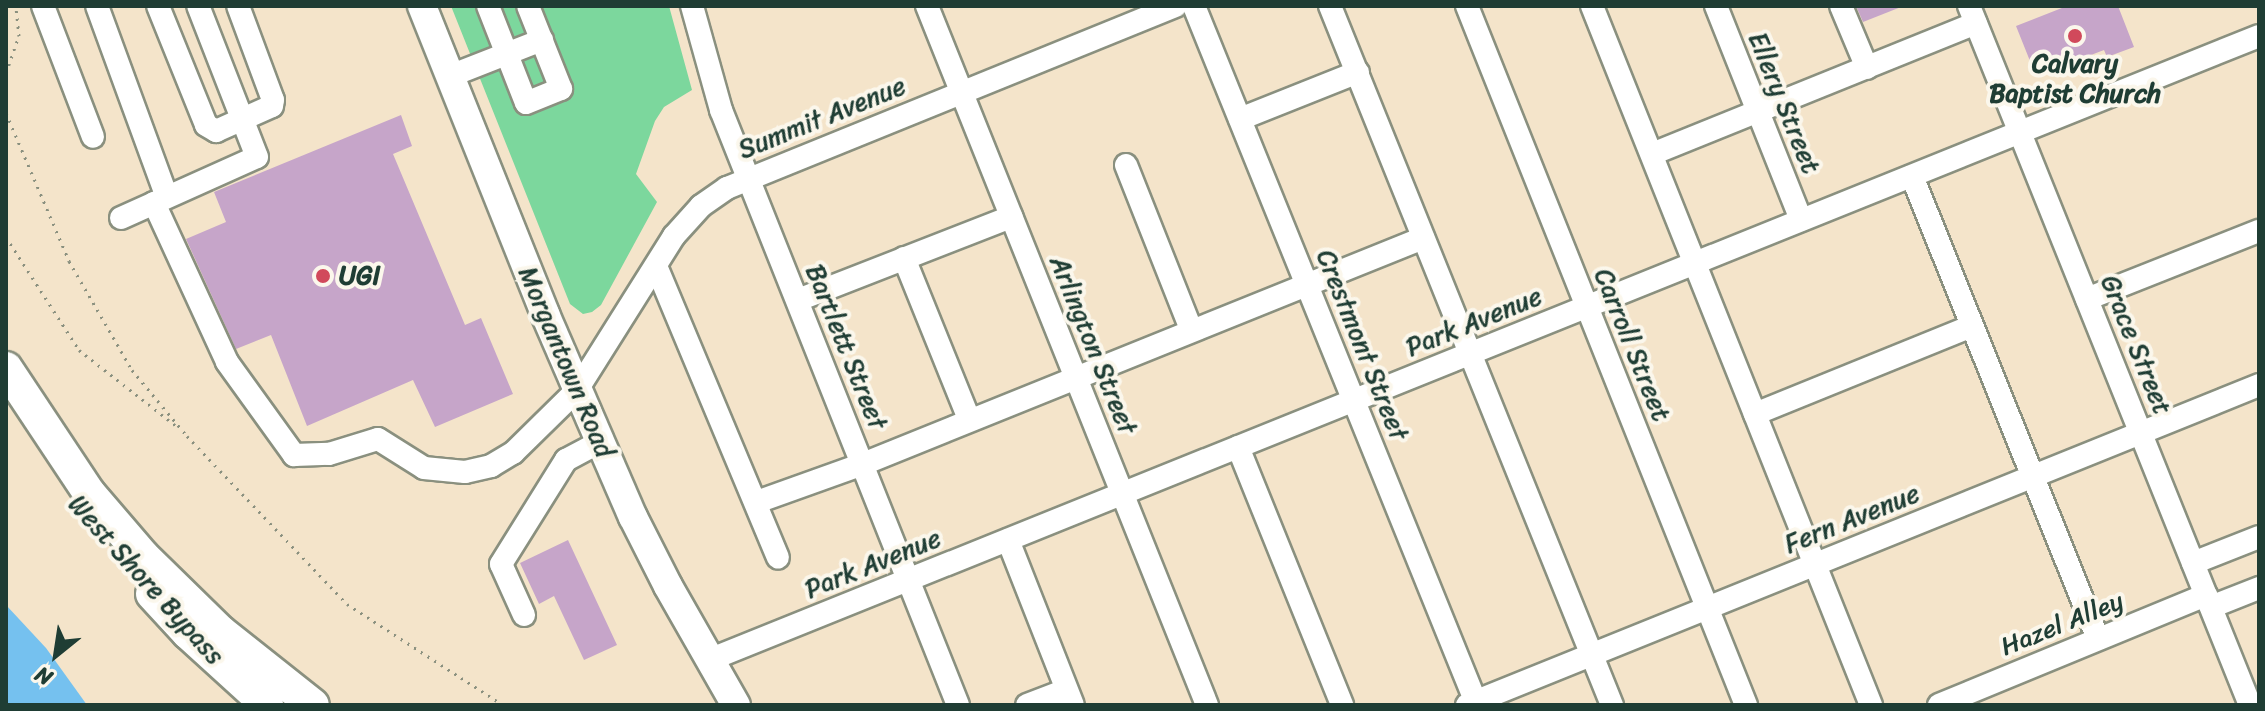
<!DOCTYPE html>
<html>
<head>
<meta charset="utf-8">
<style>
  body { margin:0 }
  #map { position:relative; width:2265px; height:711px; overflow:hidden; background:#f4e4ca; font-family:Sriracha,sans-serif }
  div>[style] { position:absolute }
  .green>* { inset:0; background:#7cd79d }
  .water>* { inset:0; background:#75c1ef }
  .building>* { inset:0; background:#c6a5c9 }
  .path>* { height:3px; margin-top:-1.5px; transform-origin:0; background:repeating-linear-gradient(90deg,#8a907f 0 2px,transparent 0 8px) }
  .roads { filter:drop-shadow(2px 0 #8a907f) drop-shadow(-2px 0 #8a907f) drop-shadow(0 2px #8a907f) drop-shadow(0 -2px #8a907f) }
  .minor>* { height:22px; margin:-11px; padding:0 11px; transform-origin:11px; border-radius:11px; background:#fff }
  .major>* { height:28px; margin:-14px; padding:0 14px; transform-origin:14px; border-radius:14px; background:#fff }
  .highway>* { height:32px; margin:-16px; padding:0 16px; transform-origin:16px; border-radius:16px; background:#fff }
  .dots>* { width:22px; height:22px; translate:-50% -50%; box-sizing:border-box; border:4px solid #fbf7ec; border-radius:50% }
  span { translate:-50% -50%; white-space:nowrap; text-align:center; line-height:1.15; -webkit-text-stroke:8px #fbf7ec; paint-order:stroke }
  .poi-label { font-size:26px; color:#1f3d34; font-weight:700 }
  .left { translate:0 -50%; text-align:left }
  .street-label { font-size:26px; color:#1f3d34 }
  .frame { position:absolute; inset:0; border:8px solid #1f3d34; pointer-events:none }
  .north { position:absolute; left:16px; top:615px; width:80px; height:80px; -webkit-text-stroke:6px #fbf7ec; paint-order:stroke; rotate:210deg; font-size:22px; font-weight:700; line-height:32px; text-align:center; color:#1f3d34 }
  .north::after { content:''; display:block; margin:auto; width:28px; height:36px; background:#1f3d34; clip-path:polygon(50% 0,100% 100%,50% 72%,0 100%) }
</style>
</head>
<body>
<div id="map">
  <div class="green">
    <i style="clip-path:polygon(451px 6px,669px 6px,692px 90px,664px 107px,655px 121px,636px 174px,657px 202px,601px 305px,592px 312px,583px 314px,570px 304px)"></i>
  </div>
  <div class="water">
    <i style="clip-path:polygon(6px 605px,46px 648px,87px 705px,6px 705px)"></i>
  </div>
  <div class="building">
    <i style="clip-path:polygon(1856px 6px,1901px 6px,1901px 7px,1863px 22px)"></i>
    <i style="clip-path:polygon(2067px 6px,2118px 6px,2134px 47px,2107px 57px,2104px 50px,2036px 76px,2016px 26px)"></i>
    <i style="clip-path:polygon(401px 115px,412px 146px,393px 154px,465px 325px,481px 318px,513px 394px,435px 427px,413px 380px,307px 426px,271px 335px,236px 349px,186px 239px,226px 222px,214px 192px)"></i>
    <i style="clip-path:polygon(568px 540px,617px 645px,584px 660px,554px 596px,539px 604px,520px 563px)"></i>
  </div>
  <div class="path">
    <i style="left:6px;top:73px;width:39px;rotate:-71deg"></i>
    <i style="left:19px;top:36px;width:30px;rotate:-96deg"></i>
    <i style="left:6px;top:113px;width:161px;rotate:66.9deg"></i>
    <i style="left:69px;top:261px;width:126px;rotate:60deg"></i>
    <i style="left:132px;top:370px;width:86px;rotate:50.2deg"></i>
    <i style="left:187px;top:436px;width:232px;rotate:46.4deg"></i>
    <i style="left:347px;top:604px;width:186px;rotate:32.9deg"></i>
    <i style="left:6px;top:237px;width:135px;rotate:57.1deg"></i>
    <i style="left:79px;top:350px;width:122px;rotate:38deg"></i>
  </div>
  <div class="roads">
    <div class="minor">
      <i style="left:43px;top:6px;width:140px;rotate:69.1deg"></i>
      <i style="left:97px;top:6px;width:203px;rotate:69.9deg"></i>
      <i style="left:158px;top:6px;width:128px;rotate:68deg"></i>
      <i style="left:206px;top:125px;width:12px;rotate:31deg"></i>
      <i style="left:216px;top:131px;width:61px;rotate:-24.1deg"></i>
      <i style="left:272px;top:106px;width:6px;rotate:-81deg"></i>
      <i style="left:273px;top:100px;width:100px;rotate:-110.4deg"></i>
      <i style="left:488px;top:6px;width:104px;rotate:68.6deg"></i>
      <i style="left:526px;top:103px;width:38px;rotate:-22deg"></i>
      <i style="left:561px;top:89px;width:89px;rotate:-111.7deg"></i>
      <i style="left:692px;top:6px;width:108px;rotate:74.4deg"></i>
      <i style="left:721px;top:110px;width:640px;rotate:68.28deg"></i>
      <i style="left:927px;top:6px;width:753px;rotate:68.17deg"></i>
      <i style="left:1194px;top:6px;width:754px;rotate:67.96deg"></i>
      <i style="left:1330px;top:6px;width:754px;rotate:68.03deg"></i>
      <i style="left:1467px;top:6px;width:753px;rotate:68.24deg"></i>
      <i style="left:1592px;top:6px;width:753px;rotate:68.24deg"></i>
      <i style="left:1716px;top:6px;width:230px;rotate:68.3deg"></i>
      <i style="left:1841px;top:6px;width:67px;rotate:67.2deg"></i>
      <i style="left:1969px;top:6px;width:753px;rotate:68.1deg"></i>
      <i style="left:450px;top:76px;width:99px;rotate:-21.4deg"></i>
      <i style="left:1240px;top:119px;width:127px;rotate:-21.7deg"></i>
      <i style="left:1652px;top:154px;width:349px;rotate:-22deg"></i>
      <i style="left:1126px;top:165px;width:176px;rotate:68.4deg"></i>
      <i style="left:1912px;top:176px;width:499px;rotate:68.1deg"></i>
      <i style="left:154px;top:203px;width:175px;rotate:65.3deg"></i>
      <i style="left:227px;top:362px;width:115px;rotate:54.2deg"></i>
      <i style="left:294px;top:455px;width:35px;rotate:-2deg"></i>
      <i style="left:329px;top:454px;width:51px;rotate:-17deg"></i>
      <i style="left:378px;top:439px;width:54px;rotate:32.2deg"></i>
      <i style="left:424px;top:468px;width:41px;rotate:5.6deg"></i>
      <i style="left:465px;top:472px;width:27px;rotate:-13deg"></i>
      <i style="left:491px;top:466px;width:26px;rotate:-31deg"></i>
      <i style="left:513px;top:453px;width:90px;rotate:-44.5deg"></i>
      <i style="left:577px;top:390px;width:182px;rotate:-57.8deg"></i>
      <i style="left:674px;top:236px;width:40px;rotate:-48deg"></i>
      <i style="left:701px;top:206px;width:32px;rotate:-35deg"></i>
      <i style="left:727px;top:188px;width:484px;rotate:-22.1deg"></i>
      <i style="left:121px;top:218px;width:149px;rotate:-24.2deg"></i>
      <i style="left:257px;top:157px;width:162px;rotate:-111.3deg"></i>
      <i style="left:904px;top:258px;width:174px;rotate:68deg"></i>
      <i style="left:656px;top:266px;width:316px;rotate:67.3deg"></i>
      <i style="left:2087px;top:299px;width:185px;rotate:-21.6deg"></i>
      <i style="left:798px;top:300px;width:229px;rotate:-21.3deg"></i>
      <i style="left:1755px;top:414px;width:234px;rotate:-22.1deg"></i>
      <i style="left:1238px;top:447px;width:278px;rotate:68deg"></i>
      <i style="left:757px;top:502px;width:113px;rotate:-19.7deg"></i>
      <i style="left:863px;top:464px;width:604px;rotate:-21.98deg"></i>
      <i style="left:1008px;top:540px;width:177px;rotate:68.5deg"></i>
      <i style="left:2193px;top:563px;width:71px;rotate:-21.5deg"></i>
      <i style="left:2211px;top:607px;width:52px;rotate:-21.6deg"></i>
      <i style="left:524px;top:615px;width:56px;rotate:-114.3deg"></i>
      <i style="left:501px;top:564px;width:123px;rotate:-58deg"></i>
      <i style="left:566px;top:460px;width:38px;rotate:-28deg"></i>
      <i style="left:709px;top:660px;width:1671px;rotate:-21.93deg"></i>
      <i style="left:1027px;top:705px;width:42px;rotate:-21deg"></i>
      <i style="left:1467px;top:705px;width:854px;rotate:-22deg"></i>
      <i style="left:1939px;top:705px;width:289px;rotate:-22.4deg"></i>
    </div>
    <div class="major">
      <i style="left:422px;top:6px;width:332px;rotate:68.2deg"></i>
      <i style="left:545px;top:314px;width:221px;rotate:66.6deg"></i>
      <i style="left:633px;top:517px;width:77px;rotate:63.1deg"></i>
      <i style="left:668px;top:586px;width:137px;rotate:60.3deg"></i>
    </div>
    <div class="highway">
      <i style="left:6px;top:368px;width:150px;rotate:56.4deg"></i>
      <i style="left:89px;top:493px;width:83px;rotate:49.4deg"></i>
      <i style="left:143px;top:556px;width:109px;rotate:44.3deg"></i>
      <i style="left:221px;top:632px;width:117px;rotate:38.4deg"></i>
      <i style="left:152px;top:594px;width:53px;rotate:47.3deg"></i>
      <i style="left:188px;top:633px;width:107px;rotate:42.3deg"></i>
    </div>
  </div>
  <div class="dots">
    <i style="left:2075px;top:36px;background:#d1495b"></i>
    <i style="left:323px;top:276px;background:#d1495b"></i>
  </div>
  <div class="poi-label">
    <span style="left:2075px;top:79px">Calvary<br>Baptist Church</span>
    <span class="left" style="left:339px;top:276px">UGI</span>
  </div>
  <div class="street-label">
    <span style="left:1784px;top:103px;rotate:68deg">Ellery Street</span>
    <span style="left:822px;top:118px;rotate:-22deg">Summit Avenue</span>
    <span style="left:1474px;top:322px;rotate:-22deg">Park Avenue</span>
    <span style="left:1093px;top:345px;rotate:68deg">Arlington Street</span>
    <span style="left:1362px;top:345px;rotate:68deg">Crestmont Street</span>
    <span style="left:1632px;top:345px;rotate:68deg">Carroll Street</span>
    <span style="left:2136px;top:345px;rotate:68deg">Grace Street</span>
    <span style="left:846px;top:347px;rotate:68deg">Bartlett Street</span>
    <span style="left:566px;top:362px;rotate:67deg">Morgantown Road</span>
    <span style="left:1852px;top:519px;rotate:-22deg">Fern Avenue</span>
    <span style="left:873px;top:564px;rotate:-22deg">Park Avenue</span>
    <span style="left:146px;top:580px;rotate:48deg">West Shore Bypass</span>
    <span style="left:2062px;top:624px;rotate:-22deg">Hazel Alley</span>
  </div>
  <div class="frame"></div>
  <div class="north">N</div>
</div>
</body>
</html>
